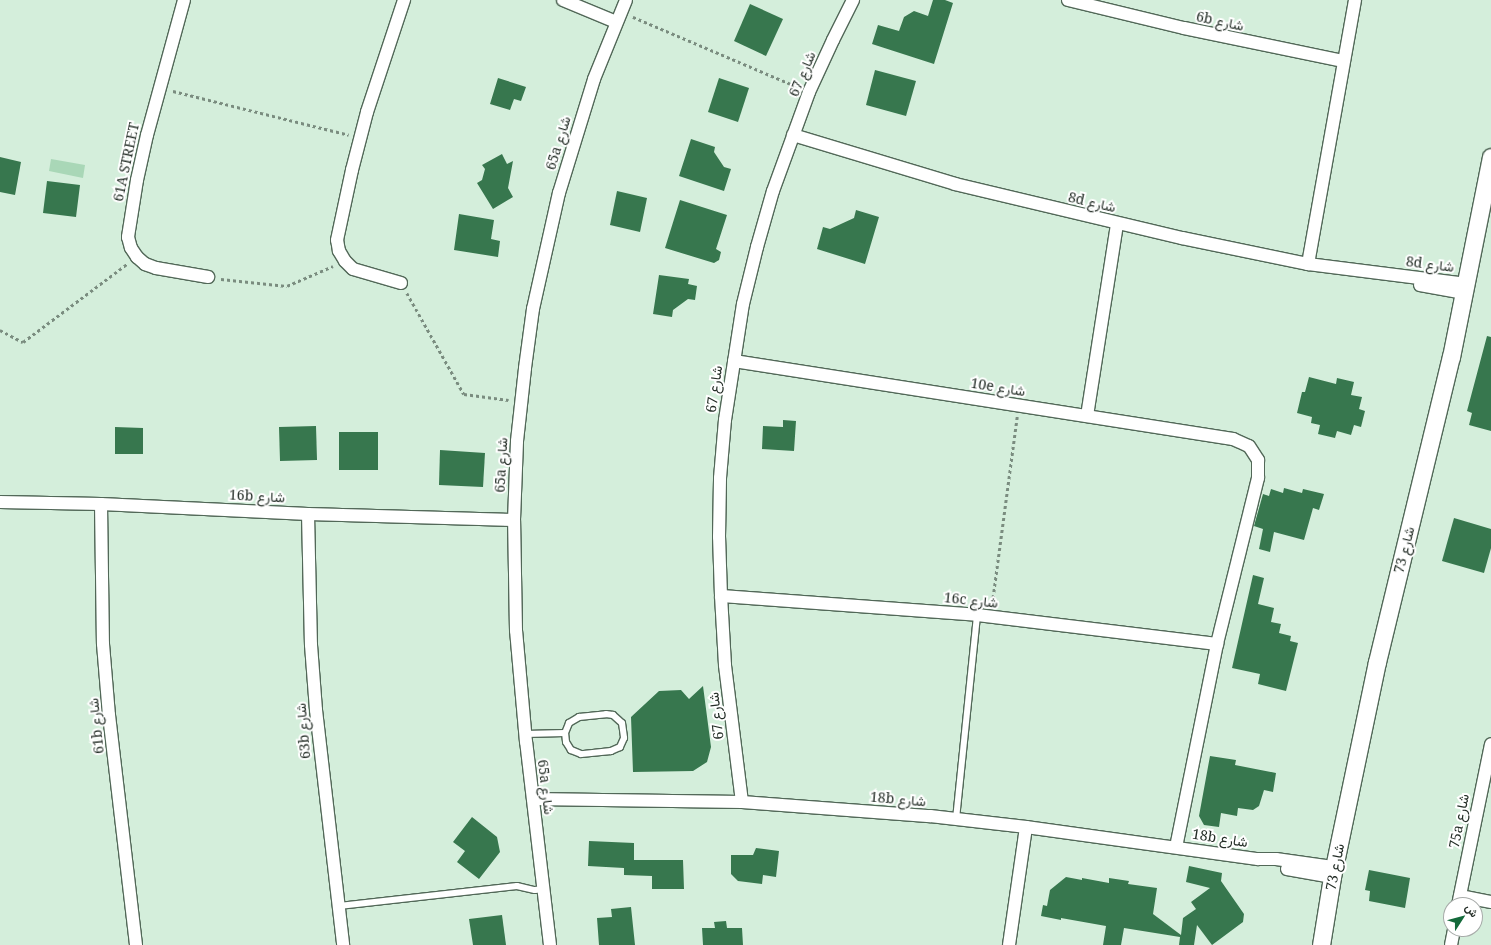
<!DOCTYPE html>
<html>
<head>
<meta charset="utf-8">
<style>
  body { margin:0 }
  #map { position:relative; width:1491px; height:945px; overflow:hidden; background:#d4eedb; font-family:"Noto Serif",Vazirmatn,serif }
  div>[style] { position:absolute }
  .green>* { inset:0; background:#a9d7b7 }
  .building>* { inset:0; background:#37774e }
  .path>* { height:2.5px; margin-top:-1.25px; transform-origin:0; background:repeating-linear-gradient(90deg,#7a8c7f 0 3px,transparent 0 6px) }
  .roads { filter:drop-shadow(1px 0 #526858) drop-shadow(-1px 0 #526858) drop-shadow(0 1px #526858) drop-shadow(0 -1px #526858) }
  .lane>* { height:6px; margin:-3px; padding:0 3px; transform-origin:3px; border-radius:3px; background:#fff }
  .street>* { height:12px; margin:-6px; padding:0 6px; transform-origin:6px; border-radius:6px; background:#fff }
  .secondary>* { height:17px; margin:-8.5px; padding:0 8.5px; transform-origin:8.5px; border-radius:8.5px; background:#fff }
  span { translate:-50% -50%; white-space:nowrap; text-align:center; line-height:1.15; -webkit-text-stroke:4px #fff; paint-order:stroke }
  .street-label { font-size:14px; color:#242e27 }
  .north { position:absolute; left:1443px; top:897px; width:40px; height:40px; box-sizing:border-box; background:#fff; border:1px solid #a7aba9; border-radius:50%; rotate:54deg; font-size:11px; font-weight:700; line-height:16px; text-align:center; color:#242e27 }
  .north::after { content:''; display:block; margin:auto; width:14px; height:18px; background:#146a3b; clip-path:polygon(50% 0,100% 100%,50% 72%,0 100%) }
</style>
</head>
<body>
<div id="map">
  <div class="green">
    <i style="clip-path:polygon(51px 159px,85px 165px,83px 178px,49px 171px)"></i>
  </div>
  <div class="building">
    <i style="clip-path:polygon(933px 0,945px 0,953px 3px,934px 64px,872px 44px,878px 25px,899px 31px,904px 17px,914px 11px,928px 16px)"></i>
    <i style="clip-path:polygon(750px 4px,783px 19px,766px 56px,734px 41px)"></i>
    <i style="clip-path:polygon(875px 70px,916px 81px,906px 116px,866px 105px)"></i>
    <i style="clip-path:polygon(498px 78px,526px 87px,521px 101px,514px 99px,510px 110px,490px 104px)"></i>
    <i style="clip-path:polygon(719px 78px,749px 88px,738px 122px,708px 112px)"></i>
    <i style="clip-path:polygon(691px 139px,715px 147px,714px 152px,724px 167px,731px 169px,724px 191px,679px 176px)"></i>
    <i style="clip-path:polygon(502px 154px,507px 164px,513px 161px,508px 188px,513px 197px,493px 209px,477px 183px,482px 180px,485px 169px,482px 165px)"></i>
    <i style="clip-path:polygon(0 157px,21px 162px,15px 195px,0 192px)"></i>
    <i style="clip-path:polygon(47px 181px,80px 185px,76px 217px,43px 213px)"></i>
    <i style="clip-path:polygon(617px 191px,647px 198px,640px 232px,610px 225px)"></i>
    <i style="clip-path:polygon(680px 200px,727px 215px,716px 249px,721px 252px,719px 260px,714px 263px,665px 248px)"></i>
    <i style="clip-path:polygon(856px 210px,879px 217px,865px 264px,817px 249px,823px 227px,830px 229px,854px 218px)"></i>
    <i style="clip-path:polygon(459px 214px,494px 220px,491px 239px,500px 241px,498px 257px,454px 250px)"></i>
    <i style="clip-path:polygon(659px 275px,689px 279px,688px 284px,697px 286px,695px 300px,688px 299px,673px 310px,672px 317px,653px 314px)"></i>
    <i style="clip-path:polygon(1487px 336px,1491px 337px,1491px 431px,1469px 425px,1472px 413px,1467px 411px)"></i>
    <i style="clip-path:polygon(1309px 377px,1336px 384px,1337px 378px,1354px 382px,1351px 395px,1362px 397px,1359px 409px,1365px 411px,1361px 427px,1354px 425px,1351px 435px,1337px 431px,1335px 438px,1318px 434px,1320px 425px,1311px 423px,1312px 417px,1297px 413px,1302px 392px,1305px 392px)"></i>
    <i style="clip-path:polygon(783px 420px,796px 421px,794px 451px,762px 449px,763px 426px,783px 427px)"></i>
    <i style="clip-path:polygon(316px 426px,317px 460px,280px 461px,279px 427px)"></i>
    <i style="clip-path:polygon(115px 427px,143px 428px,143px 454px,115px 454px)"></i>
    <i style="clip-path:polygon(339px 432px,378px 432px,378px 470px,339px 470px)"></i>
    <i style="clip-path:polygon(440px 450px,485px 453px,483px 487px,439px 485px)"></i>
    <i style="clip-path:polygon(1284px 488px,1302px 493px,1303px 489px,1324px 494px,1319px 510px,1313px 508px,1304px 540px,1274px 532px,1270px 552px,1259px 549px,1263px 529px,1254px 526px,1263px 494px,1269px 496px,1271px 489px,1283px 493px)"></i>
    <i style="clip-path:polygon(1454px 518px,1491px 529px,1491px 548px,1484px 573px,1442px 561px)"></i>
    <i style="clip-path:polygon(1253px 575px,1264px 578px,1258px 604px,1274px 608px,1271px 622px,1281px 624px,1279px 633px,1291px 636px,1290px 641px,1298px 643px,1286px 691px,1258px 684px,1260px 674px,1232px 668px)"></i>
    <i style="clip-path:polygon(703px 686px,711px 747px,707px 762px,693px 771px,633px 772px,631px 717px,659px 691px,681px 690px,689px 699px)"></i>
    <i style="clip-path:polygon(1210px 756px,1236px 760px,1235px 765px,1276px 773px,1273px 792px,1264px 790px,1259px 806px,1253px 810px,1238px 808px,1237px 816px,1221px 813px,1219px 827px,1204px 825px,1199px 816px)"></i>
    <i style="clip-path:polygon(472px 817px,497px 837px,500px 852px,479px 879px,457px 862px,465px 851px,453px 842px)"></i>
    <i style="clip-path:polygon(589px 841px,634px 843px,634px 860px,683px 860px,684px 889px,652px 889px,652px 876px,624px 875px,624px 868px,588px 866px)"></i>
    <i style="clip-path:polygon(756px 848px,779px 851px,776px 877px,763px 875px,762px 884px,738px 881px,731px 874px,731px 855px,753px 855px)"></i>
    <i style="clip-path:polygon(1189px 866px,1222px 873px,1221px 881px,1244px 914px,1243px 922px,1212px 945px,1197px 925px,1194px 945px,1179px 945px,1180px 937px,1124px 928px,1121px 945px,1103px 945px,1106px 926px,1061px 918px,1061px 920px,1041px 916px,1043px 905px,1047px 906px,1050px 890px,1066px 877px,1082px 880px,1082px 878px,1109px 883px,1109px 878px,1129px 881px,1128px 884px,1157px 888px,1153px 914px,1181px 935px,1183px 918px,1196px 909px,1191px 902px,1210px 888px,1186px 882px)"></i>
    <i style="clip-path:polygon(1369px 870px,1410px 878px,1405px 908px,1369px 901px,1370px 891px,1365px 890px)"></i>
    <i style="clip-path:polygon(631px 907px,635px 945px,599px 945px,597px 918px,612px 917px,611px 909px)"></i>
    <i style="clip-path:polygon(502px 915px,506px 945px,473px 945px,469px 919px)"></i>
    <i style="clip-path:polygon(726px 921px,727px 928px,742px 928px,743px 945px,703px 945px,702px 928px,715px 928px,714px 922px)"></i>
  </div>
  <div class="path">
    <i style="left:633px;top:17px;width:179px;rotate:23deg"></i>
    <i style="left:173px;top:91px;width:181px;rotate:14deg"></i>
    <i style="left:221px;top:279px;width:66px;rotate:6.1deg"></i>
    <i style="left:287px;top:286px;width:50px;rotate:-23.5deg"></i>
    <i style="left:407px;top:293px;width:116px;rotate:60.6deg"></i>
    <i style="left:464px;top:394px;width:45px;rotate:7.6deg"></i>
    <i style="left:0;top:330px;width:26px;rotate:28deg"></i>
    <i style="left:23px;top:342px;width:130px;rotate:-36.9deg"></i>
    <i style="left:992px;top:604px;width:189px;rotate:-82.4deg"></i>
  </div>
  <div class="roads">
    <div class="lane">
      <i style="left:606px;top:714px;width:7px;rotate:8deg"></i>
      <i style="left:613px;top:715px;width:12px;rotate:42deg"></i>
      <i style="left:622px;top:723px;width:15px;rotate:82deg"></i>
      <i style="left:624px;top:738px;width:10px;rotate:114deg"></i>
      <i style="left:620px;top:747px;width:10px;rotate:156deg"></i>
      <i style="left:611px;top:751px;width:30px;rotate:174deg"></i>
      <i style="left:581px;top:754px;width:11px;rotate:-158deg"></i>
      <i style="left:571px;top:750px;width:9px;rotate:-122deg"></i>
      <i style="left:566px;top:742px;width:9px;rotate:-96deg"></i>
      <i style="left:565px;top:733px;width:11px;rotate:-68deg"></i>
      <i style="left:569px;top:723px;width:12px;rotate:-31deg"></i>
      <i style="left:579px;top:717px;width:27px;rotate:-6deg"></i>
      <i style="left:525px;top:734px;width:40px;rotate:-1.4deg"></i>
      <i style="left:956px;top:819px;width:205px;rotate:-84.1deg"></i>
      <i style="left:339px;top:906px;width:179px;rotate:-6.4deg"></i>
      <i style="left:517px;top:886px;width:18px;rotate:13deg"></i>
      <i style="left:535px;top:890px;width:8px;rotate:-7deg"></i>
    </div>
    <div class="street">
      <i style="left:184px;top:0;width:140px;rotate:105.3deg"></i>
      <i style="left:147px;top:135px;width:46px;rotate:102.5deg"></i>
      <i style="left:137px;top:180px;width:58px;rotate:99deg"></i>
      <i style="left:128px;top:237px;width:11px;rotate:75deg"></i>
      <i style="left:131px;top:248px;width:11px;rotate:56deg"></i>
      <i style="left:137px;top:257px;width:11px;rotate:41deg"></i>
      <i style="left:145px;top:264px;width:12px;rotate:20deg"></i>
      <i style="left:156px;top:268px;width:53px;rotate:9.8deg"></i>
      <i style="left:563px;top:0;width:57px;rotate:22.5deg"></i>
      <i style="left:1068px;top:0;width:119px;rotate:13.6deg"></i>
      <i style="left:1184px;top:28px;width:163px;rotate:11.7deg"></i>
      <i style="left:793px;top:135px;width:169px;rotate:16.8deg"></i>
      <i style="left:955px;top:184px;width:233px;rotate:13.4deg"></i>
      <i style="left:1182px;top:238px;width:129px;rotate:11.7deg"></i>
      <i style="left:1308px;top:264px;width:160px;rotate:7.2deg"></i>
      <i style="left:1308px;top:264px;width:268px;rotate:-79.9deg"></i>
      <i style="left:401px;top:283px;width:50px;rotate:-163.7deg"></i>
      <i style="left:353px;top:269px;width:11px;rotate:-135deg"></i>
      <i style="left:345px;top:261px;width:12px;rotate:-121deg"></i>
      <i style="left:339px;top:251px;width:11px;rotate:-100deg"></i>
      <i style="left:337px;top:240px;width:72px;rotate:-77.9deg"></i>
      <i style="left:352px;top:170px;width:60px;rotate:-75.5deg"></i>
      <i style="left:367px;top:112px;width:118px;rotate:-71.7deg"></i>
      <i style="left:1420px;top:285px;width:45px;rotate:10.3deg"></i>
      <i style="left:734px;top:361px;width:505px;rotate:8.88deg"></i>
      <i style="left:1233px;top:439px;width:17px;rotate:24deg"></i>
      <i style="left:1249px;top:446px;width:17px;rotate:57deg"></i>
      <i style="left:1258px;top:460px;width:18px;rotate:90deg"></i>
      <i style="left:1258px;top:478px;width:171px;rotate:103.9deg"></i>
      <i style="left:1217px;top:644px;width:207px;rotate:101.4deg"></i>
      <i style="left:1087px;top:416px;width:194px;rotate:-81.1deg"></i>
      <i style="left:0;top:502px;width:101px;rotate:1.1deg"></i>
      <i style="left:101px;top:504px;width:207px;rotate:2.8deg"></i>
      <i style="left:308px;top:514px;width:206px;rotate:1.7deg"></i>
      <i style="left:101px;top:504px;width:140px;rotate:89.2deg"></i>
      <i style="left:103px;top:644px;width:71px;rotate:85.2deg"></i>
      <i style="left:109px;top:715px;width:232px;rotate:83.3deg"></i>
      <i style="left:308px;top:514px;width:131px;rotate:88.7deg"></i>
      <i style="left:311px;top:645px;width:65px;rotate:85.6deg"></i>
      <i style="left:316px;top:710px;width:237px;rotate:83.4deg"></i>
      <i style="left:721px;top:596px;width:257px;rotate:4.2deg"></i>
      <i style="left:977px;top:615px;width:242px;rotate:6.9deg"></i>
      <i style="left:533px;top:799px;width:209px;rotate:0.8deg"></i>
      <i style="left:742px;top:802px;width:189px;rotate:4.3deg"></i>
      <i style="left:930px;top:816px;width:97px;rotate:6.5deg"></i>
      <i style="left:1026px;top:827px;width:234px;rotate:7.9deg"></i>
      <i style="left:1258px;top:859px;width:18px"></i>
      <i style="left:1276px;top:859px;width:59px;rotate:7.9deg"></i>
      <i style="left:742px;top:802px;width:138px;rotate:-97.1deg"></i>
      <i style="left:725px;top:665px;width:69px;rotate:-93.3deg"></i>
      <i style="left:721px;top:596px;width:59px;rotate:-91.9deg"></i>
      <i style="left:719px;top:537px;width:59px;rotate:-89deg"></i>
      <i style="left:720px;top:478px;width:58px;rotate:-85.1deg"></i>
      <i style="left:725px;top:420px;width:117px;rotate:-81.2deg"></i>
      <i style="left:743px;top:304px;width:59px;rotate:-76.2deg"></i>
      <i style="left:757px;top:247px;width:58px;rotate:-74.1deg"></i>
      <i style="left:773px;top:191px;width:105px;rotate:-70deg"></i>
      <i style="left:809px;top:92px;width:57px;rotate:-65.2deg"></i>
      <i style="left:833px;top:40px;width:45px;rotate:-63.4deg"></i>
      <i style="left:1287px;top:869px;width:46px;rotate:10.1deg"></i>
      <i style="left:1460px;top:896px;width:32px;rotate:11deg"></i>
      <i style="left:1458px;top:905px;width:164px;rotate:-78.4deg"></i>
      <i style="left:550px;top:945px;width:204px;rotate:-96.7deg"></i>
      <i style="left:526px;top:742px;width:111px;rotate:-95.1deg"></i>
      <i style="left:516px;top:631px;width:111px;rotate:-91deg"></i>
      <i style="left:514px;top:520px;width:79px;rotate:-87.8deg"></i>
      <i style="left:517px;top:441px;width:73px;rotate:-83.7deg"></i>
      <i style="left:525px;top:368px;width:60px;rotate:-82.3deg"></i>
      <i style="left:533px;top:309px;width:119px;rotate:-77.4deg"></i>
      <i style="left:559px;top:193px;width:119px;rotate:-72.9deg"></i>
      <i style="left:594px;top:79px;width:85px;rotate:-67.9deg"></i>
      <i style="left:1009px;top:945px;width:119px;rotate:-81.8deg"></i>
      <i style="left:1451px;top:945px;width:16px;rotate:-79deg"></i>
    </div>
    <div class="secondary">
      <i style="left:1321px;top:945px;width:69px;rotate:-80.8deg"></i>
      <i style="left:1332px;top:877px;width:220px;rotate:-78.2deg"></i>
      <i style="left:1377px;top:662px;width:314px;rotate:-76.4deg"></i>
      <i style="left:1451px;top:357px;width:204px;rotate:-78.7deg"></i>
    </div>
  </div>
  <div class="street-label">
    <span style="left:1220px;top:21px;rotate:12deg">6b شارع</span>
    <span style="left:802px;top:74px;rotate:-67deg">شارع 67</span>
    <span style="left:558px;top:143px;rotate:-73deg">65a شارع</span>
    <span style="left:126px;top:162px;rotate:-78deg">61A STREET</span>
    <span style="left:1092px;top:202px;rotate:13deg">8d شارع</span>
    <span style="left:1430px;top:264px;rotate:7deg">8d شارع</span>
    <span style="left:998px;top:387px;rotate:9deg">10e شارع</span>
    <span style="left:714px;top:389px;rotate:-82deg">شارع 67</span>
    <span style="left:501px;top:465px;rotate:-87deg">65a شارع</span>
    <span style="left:257px;top:496px;rotate:3deg">16b شارع</span>
    <span style="left:1404px;top:550px;rotate:-76deg">شارع 73</span>
    <span style="left:971px;top:600px;rotate:6deg">16c شارع</span>
    <span style="left:716px;top:716px;rotate:-96deg">شارع 67</span>
    <span style="left:96px;top:726px;rotate:-96deg">61b شارع</span>
    <span style="left:303px;top:731px;rotate:-95deg">63b شارع</span>
    <span style="left:546px;top:787px;rotate:83deg">65a شارع</span>
    <span style="left:898px;top:799px;rotate:5deg">18b شارع</span>
    <span style="left:1459px;top:821px;rotate:-79deg">75a شارع</span>
    <span style="left:1220px;top:838px;rotate:9deg">18b شارع</span>
    <span style="left:1335px;top:867px;rotate:-79deg">شارع 73</span>
  </div>
  <div class="north">ش</div>
</div>
</body>
</html>
